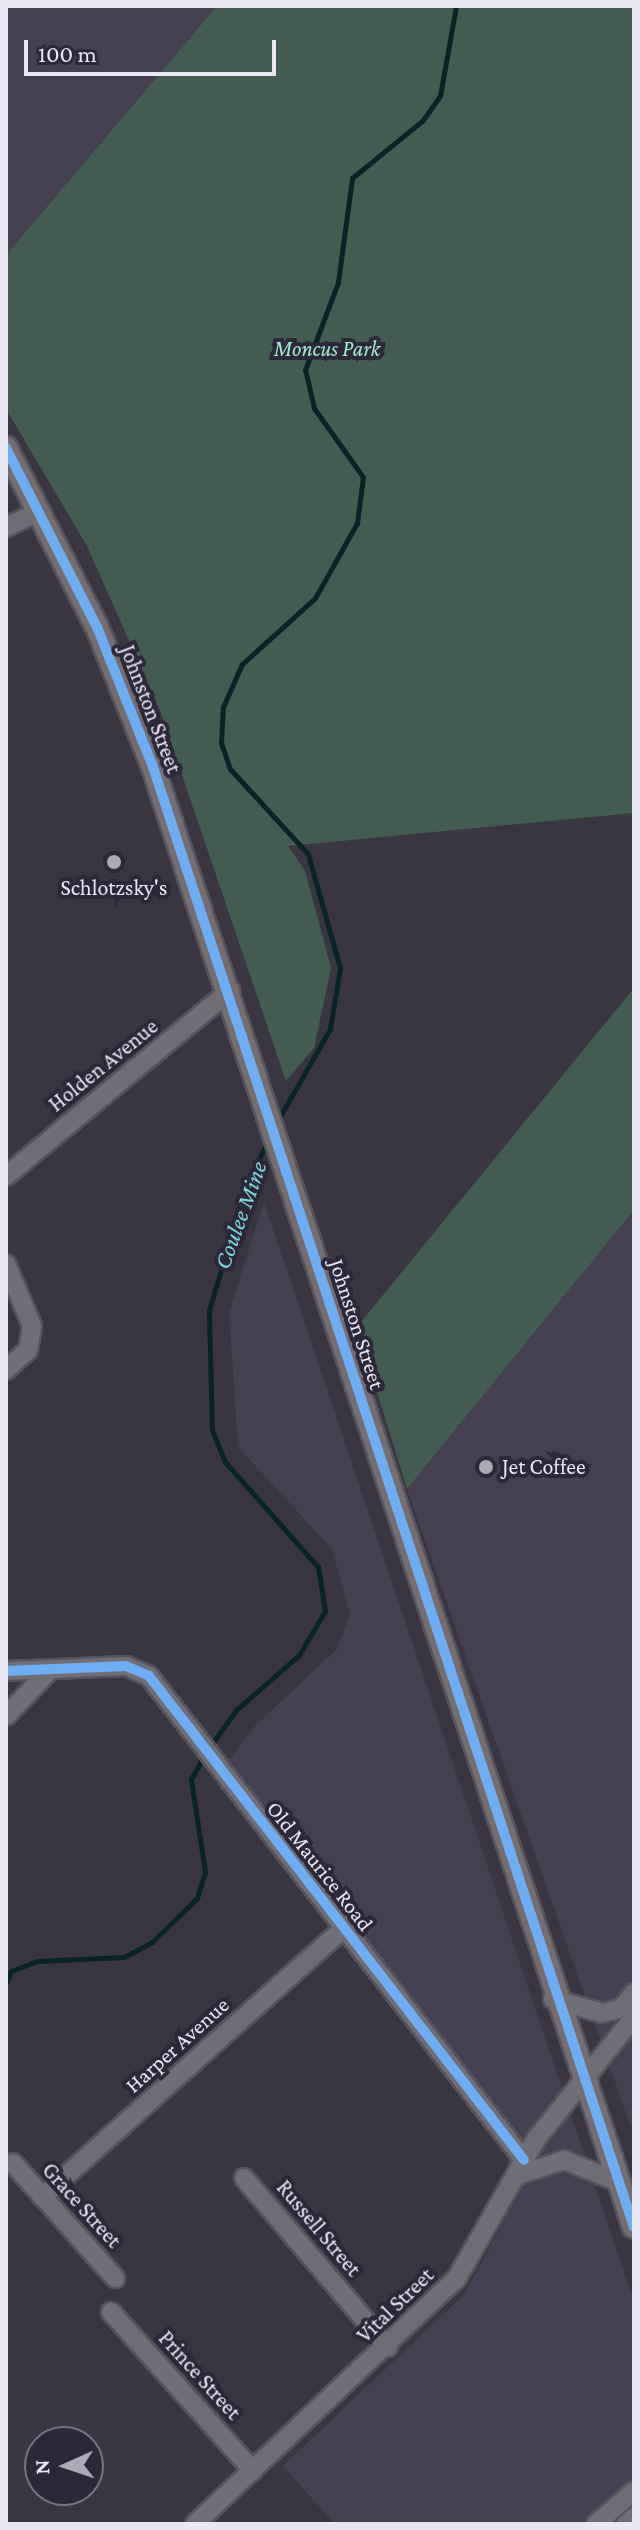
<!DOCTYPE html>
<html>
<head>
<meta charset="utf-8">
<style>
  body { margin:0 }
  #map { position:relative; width:640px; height:2530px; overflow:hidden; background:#393641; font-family:"Crimson Pro",serif }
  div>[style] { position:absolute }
  .commercial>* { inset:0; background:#444051 }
  .green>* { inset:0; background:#435c51 }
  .stream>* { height:5px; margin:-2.5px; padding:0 2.5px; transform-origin:2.5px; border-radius:2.5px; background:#092427 }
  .roads { filter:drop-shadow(2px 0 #56535c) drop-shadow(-2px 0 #56535c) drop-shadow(0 2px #56535c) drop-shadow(0 -2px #56535c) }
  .minor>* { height:18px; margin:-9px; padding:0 9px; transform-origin:9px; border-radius:9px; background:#6f6d76 }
  .major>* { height:22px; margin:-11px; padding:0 11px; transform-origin:11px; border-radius:11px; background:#746d71 }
  .cycleway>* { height:10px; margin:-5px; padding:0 5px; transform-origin:5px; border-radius:5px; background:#6dadf4 }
  .dots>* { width:22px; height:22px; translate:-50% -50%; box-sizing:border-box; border:4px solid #2c283a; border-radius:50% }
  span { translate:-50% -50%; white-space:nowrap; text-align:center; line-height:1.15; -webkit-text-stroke:8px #2c283a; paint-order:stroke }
  .park-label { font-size:22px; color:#a1ecca; font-style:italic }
  .street-label { font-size:22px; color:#e9e7f3 }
  .poi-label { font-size:22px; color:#e9e7f3 }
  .left { translate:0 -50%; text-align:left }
  .water-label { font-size:24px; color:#7dd9e1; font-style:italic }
  .frame { position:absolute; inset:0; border:8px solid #e9e7f3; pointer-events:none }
  .north { position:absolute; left:24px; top:2426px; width:80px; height:80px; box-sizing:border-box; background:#2c283a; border:2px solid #787484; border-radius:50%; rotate:267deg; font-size:22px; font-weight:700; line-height:32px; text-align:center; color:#e9e7f3 }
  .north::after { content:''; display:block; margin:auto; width:28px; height:36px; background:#aba9b5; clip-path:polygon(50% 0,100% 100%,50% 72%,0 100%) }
  .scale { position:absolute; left:24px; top:40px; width:252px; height:36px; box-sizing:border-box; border:4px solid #e9e7f3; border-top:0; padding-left:10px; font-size:24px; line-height:28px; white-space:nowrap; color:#e9e7f3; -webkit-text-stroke:6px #2c283a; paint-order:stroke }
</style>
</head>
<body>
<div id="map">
  <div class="commercial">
    <i style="clip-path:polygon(6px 6px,217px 6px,6px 255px)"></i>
    <i style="clip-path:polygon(264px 1202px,634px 2302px,634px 2524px,335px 2524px,283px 2466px,464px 2295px,534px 2164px,228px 1761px,254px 1727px,337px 1649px,350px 1613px,332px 1549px,238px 1447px,229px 1313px)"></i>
    <i style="clip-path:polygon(634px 1210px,634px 2136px,407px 1489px)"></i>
  </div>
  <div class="green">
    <i style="clip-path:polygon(217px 6px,634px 6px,634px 813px,288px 846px,305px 871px,331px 968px,314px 1048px,286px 1081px,160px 710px,87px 546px,6px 409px,6px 255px)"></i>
    <i style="clip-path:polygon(634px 988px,634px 1210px,407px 1489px,357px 1327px)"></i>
  </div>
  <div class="stream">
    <i style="left:278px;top:1120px;width:105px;rotate:-60.3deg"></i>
    <i style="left:330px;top:1029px;width:62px;rotate:-80.7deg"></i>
    <i style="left:340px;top:968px;width:118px;rotate:-105.7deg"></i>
    <i style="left:308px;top:854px;width:115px;rotate:-132.5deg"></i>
    <i style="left:230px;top:769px;width:28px;rotate:-109deg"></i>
    <i style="left:221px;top:743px;width:36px;rotate:-87deg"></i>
    <i style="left:223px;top:707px;width:47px;rotate:-66.2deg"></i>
    <i style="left:242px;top:664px;width:98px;rotate:-42.1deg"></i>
    <i style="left:315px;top:598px;width:86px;rotate:-60.8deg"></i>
    <i style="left:357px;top:523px;width:46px;rotate:-82.6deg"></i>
    <i style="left:363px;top:477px;width:85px;rotate:-125.4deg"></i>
    <i style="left:314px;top:408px;width:39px;rotate:-103deg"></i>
    <i style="left:305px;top:370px;width:94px;rotate:-69.4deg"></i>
    <i style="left:338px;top:282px;width:105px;rotate:-82.3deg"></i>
    <i style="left:352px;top:178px;width:92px;rotate:-39.2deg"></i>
    <i style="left:423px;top:120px;width:29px;rotate:-55deg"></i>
    <i style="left:440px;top:96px;width:91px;rotate:-79.9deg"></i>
    <i style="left:209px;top:1748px;width:47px;rotate:-54.6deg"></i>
    <i style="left:236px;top:1710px;width:84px;rotate:-41.1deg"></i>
    <i style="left:299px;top:1655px;width:51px;rotate:-59.4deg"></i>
    <i style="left:325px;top:1611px;width:45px;rotate:-99deg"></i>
    <i style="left:318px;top:1567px;width:140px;rotate:-131.5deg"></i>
    <i style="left:225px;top:1462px;width:35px;rotate:-112deg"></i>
    <i style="left:212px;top:1429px;width:118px;rotate:-91.5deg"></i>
    <i style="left:209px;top:1311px;width:126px;rotate:-73.9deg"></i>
    <i style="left:244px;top:1190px;width:55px;rotate:-64.4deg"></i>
    <i style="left:6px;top:1983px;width:13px;rotate:-67deg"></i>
    <i style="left:11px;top:1971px;width:28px;rotate:-21deg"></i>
    <i style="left:37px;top:1961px;width:87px;rotate:-2.6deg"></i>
    <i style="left:124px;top:1957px;width:32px;rotate:-28deg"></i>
    <i style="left:152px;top:1942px;width:63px;rotate:-44.4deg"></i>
    <i style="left:197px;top:1898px;width:27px;rotate:-73deg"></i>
    <i style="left:205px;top:1872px;width:94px;rotate:-98.6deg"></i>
    <i style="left:191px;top:1779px;width:26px;rotate:-61deg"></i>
  </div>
  <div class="roads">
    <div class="minor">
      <i style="left:6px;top:527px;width:38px;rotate:-25deg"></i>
      <i style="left:6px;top:1176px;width:291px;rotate:-39.6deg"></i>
      <i style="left:6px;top:1264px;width:67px;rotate:67.2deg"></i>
      <i style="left:32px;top:1326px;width:24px;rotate:99deg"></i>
      <i style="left:28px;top:1350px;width:30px;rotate:138deg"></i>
      <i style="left:6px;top:1671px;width:120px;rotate:-2.4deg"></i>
      <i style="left:126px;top:1666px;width:25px;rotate:23deg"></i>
      <i style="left:149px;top:1676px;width:612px;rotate:52.23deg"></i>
      <i style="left:6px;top:1716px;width:62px;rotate:-46.3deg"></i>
      <i style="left:553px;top:1999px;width:51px;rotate:15.9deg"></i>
      <i style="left:602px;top:2013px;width:19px;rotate:-12deg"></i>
      <i style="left:621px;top:2009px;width:21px;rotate:-51deg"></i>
      <i style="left:13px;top:2163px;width:154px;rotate:48.4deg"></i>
      <i style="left:515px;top:2176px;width:52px;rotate:-18.1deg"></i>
      <i style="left:564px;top:2160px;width:56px;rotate:22deg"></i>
      <i style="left:244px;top:2178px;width:222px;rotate:49.6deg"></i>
      <i style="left:42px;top:2197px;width:403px;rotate:-41.7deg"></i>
      <i style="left:111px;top:2312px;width:213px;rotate:48.2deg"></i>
      <i style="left:195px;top:2524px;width:359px;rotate:-43.2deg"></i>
      <i style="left:457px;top:2278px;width:161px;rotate:-60.3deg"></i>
      <i style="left:537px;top:2138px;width:155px;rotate:-51.3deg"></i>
      <i style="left:596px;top:2524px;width:50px;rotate:-41deg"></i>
      <i style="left:626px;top:2524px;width:11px;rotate:-41deg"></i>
    </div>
    <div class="major">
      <i style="left:6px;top:448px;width:201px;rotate:63.1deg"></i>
      <i style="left:97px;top:627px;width:151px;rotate:68.2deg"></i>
      <i style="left:153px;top:767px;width:1537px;rotate:71.77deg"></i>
    </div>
  </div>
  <div class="cycleway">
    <i style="left:6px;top:448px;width:201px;rotate:63.1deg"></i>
    <i style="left:97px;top:627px;width:151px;rotate:68.2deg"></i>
    <i style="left:153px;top:767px;width:1537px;rotate:71.77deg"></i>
    <i style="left:6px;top:1671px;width:120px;rotate:-2.4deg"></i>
    <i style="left:126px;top:1666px;width:25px;rotate:23deg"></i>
    <i style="left:149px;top:1676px;width:612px;rotate:52.23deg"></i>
  </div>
  <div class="dots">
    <i style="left:114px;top:862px;background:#aba9b5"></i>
    <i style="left:486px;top:1467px;background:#aba9b5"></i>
  </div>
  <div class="park-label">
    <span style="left:327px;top:349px">Moncus Park</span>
  </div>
  <div class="street-label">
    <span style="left:151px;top:709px;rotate:69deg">Johnston Street</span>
    <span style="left:103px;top:1065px;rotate:-39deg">Holden Avenue</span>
    <span style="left:357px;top:1324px;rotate:72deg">Johnston Street</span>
    <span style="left:320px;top:1866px;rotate:52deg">Old Maurice Road</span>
    <span style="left:177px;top:2045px;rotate:-42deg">Harper Avenue</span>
    <span style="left:82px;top:2205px;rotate:48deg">Grace Street</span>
    <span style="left:319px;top:2228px;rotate:50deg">Russell Street</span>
    <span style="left:395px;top:2305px;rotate:-44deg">Vital Street</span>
    <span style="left:200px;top:2375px;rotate:48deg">Prince Street</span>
  </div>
  <div class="poi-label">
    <span style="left:114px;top:888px">Schlotzsky's</span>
    <span class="left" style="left:502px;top:1467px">Jet Coffee</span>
  </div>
  <div class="water-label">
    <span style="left:240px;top:1215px;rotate:-70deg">Coulee Mine</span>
  </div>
  <div class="frame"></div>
  <div class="north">N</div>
  <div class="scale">100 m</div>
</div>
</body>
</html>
